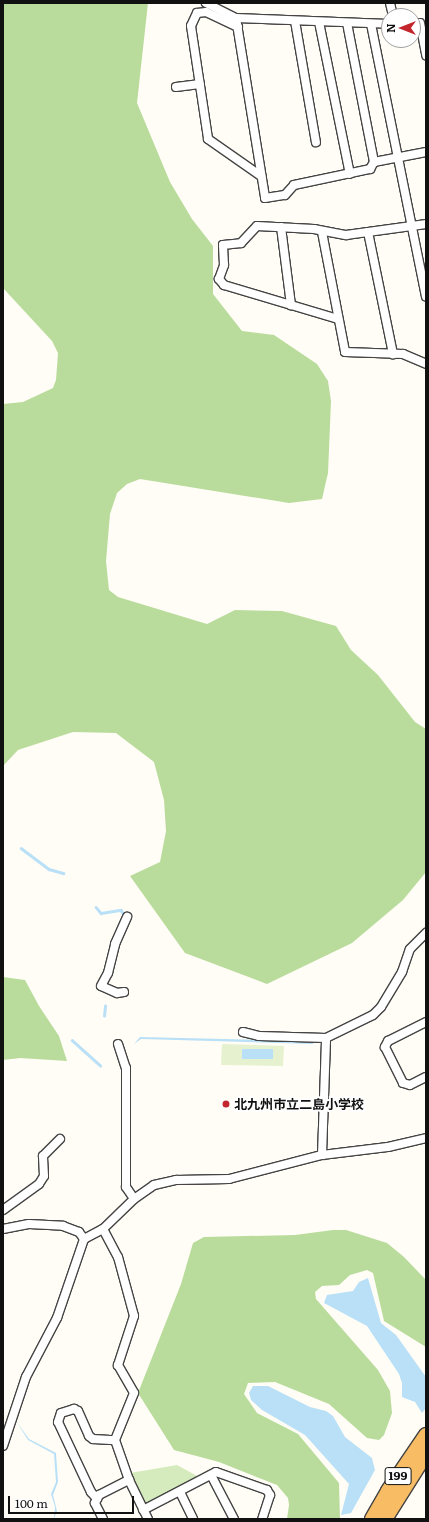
<!DOCTYPE html>
<html>
<head>
<meta charset="utf-8">
<style>
  body { margin:0 }
  #map { position:relative; width:429px; height:1522px; overflow:hidden; background:#fffdf5; font-family:Literata,"Noto Sans JP",serif }
  div>[style] { position:absolute }
  .green>* { inset:0; background:#d5ebbd }
  .forest>* { inset:0; background:#b9dc9c }
  .pitch>* { inset:0; background:#e6f2cf }
  .water>* { inset:0; background:#b9e0f7 }
  .stream>* { height:2.5px; margin:-1.25px; padding:0 1.25px; transform-origin:1.25px; border-radius:1.25px; background:#b9e0f7 }
  .roads { filter:drop-shadow(1px 0 #444) drop-shadow(-1px 0 #444) drop-shadow(0 1px #444) drop-shadow(0 -1px #444) }
  .minor>* { height:8px; margin:-4px; padding:0 4px; transform-origin:4px; border-radius:4px; background:#fff }
  .trunk>* { height:14px; margin:-7px; padding:0 7px; transform-origin:7px; border-radius:7px; background:#f7bc64 }
  .dots>* { width:11px; height:11px; translate:-50% -50%; box-sizing:border-box; border:2px solid #fff; border-radius:50% }
  span { translate:-50% -50%; white-space:nowrap; text-align:center; line-height:1.15; -webkit-text-stroke:4px #fff; paint-order:stroke }
  .shield-label span { padding:1px 3px; background:#fff; border:1px solid; border-radius:3px; -webkit-text-stroke-width:0 }
  .shield-label { font-size:12px; color:#111; font-weight:700 }
  .poi-label { font-size:13px; color:#111; font-weight:700 }
  .left { translate:0 -50%; text-align:left }
  .frame { position:absolute; inset:0; border:4px solid #111; pointer-events:none }
  .north { position:absolute; left:381px; top:8px; width:40px; height:40px; box-sizing:border-box; background:#fff; border:1px solid #a0a0a0; border-radius:50%; rotate:270deg; font-size:11px; font-weight:700; line-height:16px; text-align:center; color:#111 }
  .north::after { content:''; display:block; margin:auto; width:14px; height:18px; background:#c4262e; clip-path:polygon(50% 0,100% 100%,50% 72%,0 100%) }
  .scale { position:absolute; left:8px; top:1496px; width:126px; height:18px; box-sizing:border-box; border:2px solid #111; border-top:0; padding-left:5px; font-size:12px; line-height:14px; white-space:nowrap; color:#111; -webkit-text-stroke:3px #fff; paint-order:stroke }
</style>
</head>
<body>
<div id="map">
  <div class="green">
    <i style="clip-path:polygon(177px 1465px,199px 1477px,149px 1503px,144px 1502px,130px 1473px)"></i>
  </div>
  <div class="forest">
    <i style="clip-path:polygon(3px 3px,148px 3px,137px 103px,170px 182px,192px 219px,213px 246px,213px 294px,242px 331px,274px 335px,317px 364px,328px 381px,331px 401px,328px 473px,322px 499px,289px 503px,140px 479px,127px 484px,117px 493px,110px 514px,106px 561px,109px 590px,118px 597px,207px 624px,235px 610px,282px 611px,336px 626px,351px 650px,378px 675px,415px 722px,426px 729px,426px 872px,403px 900px,352px 943px,267px 984px,185px 953px,130px 876px,160px 862px,166px 831px,164px 800px,154px 762px,116px 733px,73px 732px,18px 750px,3px 766px,3px 404px,23px 402px,53px 388px,56px 380px,58px 353px,52px 341px,3px 288px)"></i>
    <i style="clip-path:polygon(3px 977px,25px 980px,39px 1006px,59px 1036px,67px 1061px,20px 1058px,3px 1060px)"></i>
    <i style="clip-path:polygon(333px 1230px,346px 1230px,387px 1243px,404px 1257px,426px 1280px,426px 1347px,384px 1321px,373px 1273px,367px 1270px,350px 1275px,339px 1285px,322px 1286px,315px 1292px,316px 1299px,378px 1370px,390px 1391px,392px 1413px,384px 1435px,379px 1440px,367px 1438px,329px 1404px,275px 1382px,248px 1383px,244px 1394px,257px 1413px,298px 1434px,339px 1483px,340px 1519px,287px 1519px,289px 1505px,288px 1498px,277px 1485px,219px 1462px,174px 1450px,138px 1393px,181px 1284px,193px 1243px,204px 1237px,295px 1235px)"></i>
  </div>
  <div class="pitch">
    <i style="clip-path:polygon(222px 1044px,284px 1046px,283px 1066px,221px 1065px)"></i>
  </div>
  <div class="water">
    <i style="clip-path:polygon(140px 1037px,313px 1041px,313px 1044px,141px 1039px,134px 1044px)"></i>
    <i style="clip-path:polygon(242px 1049px,273px 1049px,273px 1059px,242px 1059px)"></i>
    <i style="clip-path:polygon(368px 1278px,381px 1323px,396px 1335px,426px 1377px,426px 1408px,422px 1413px,415px 1402px,402px 1397px,402px 1383px,399px 1374px,367px 1326px,324px 1303px,327px 1295px,353px 1291px,359px 1282px)"></i>
    <i style="clip-path:polygon(253px 1386px,268px 1386px,310px 1407px,326px 1411px,333px 1416px,345px 1437px,372px 1458px,375px 1470px,351px 1513px,341px 1515px,349px 1484px,305px 1435px,262px 1410px,251px 1400px,249px 1393px)"></i>
    <i style="clip-path:polygon(16px 1421px,29px 1439px,56px 1453px,58px 1482px,53px 1495px,57px 1511px,54px 1519px,55px 1507px,51px 1494px,56px 1482px,54px 1454px,28px 1440px)"></i>
  </div>
  <div class="stream">
    <i style="left:21px;top:848px;width:35px;rotate:37deg"></i>
    <i style="left:49px;top:869px;width:15px;rotate:16deg"></i>
    <i style="left:96px;top:907px;width:8px;rotate:50deg"></i>
    <i style="left:101px;top:913px;width:20px;rotate:-9deg"></i>
    <i style="left:121px;top:910px;width:7px;rotate:56deg"></i>
    <i style="left:104px;top:1016px;width:10px;rotate:-84deg"></i>
    <i style="left:72px;top:1040px;width:38px;rotate:42deg"></i>
  </div>
  <div class="roads">
    <div class="minor">
      <i style="left:206px;top:3px;width:34px;rotate:27deg"></i>
      <i style="left:236px;top:18px;width:153px;rotate:2.2deg"></i>
      <i style="left:390px;top:3px;width:13px;rotate:77deg"></i>
      <i style="left:236px;top:18px;width:182px;rotate:80.8deg"></i>
      <i style="left:265px;top:198px;width:20px;rotate:-9deg"></i>
      <i style="left:285px;top:195px;width:13px;rotate:-48deg"></i>
      <i style="left:294px;top:185px;width:78px;rotate:-11.9deg"></i>
      <i style="left:370px;top:169px;width:8px;rotate:-60deg"></i>
      <i style="left:374px;top:162px;width:53px;rotate:-10.9deg"></i>
      <i style="left:295px;top:21px;width:123px;rotate:80.2deg"></i>
      <i style="left:319px;top:22px;width:155px;rotate:78.5deg"></i>
      <i style="left:347px;top:23px;width:142px;rotate:79deg"></i>
      <i style="left:420px;top:23px;width:33px;rotate:79deg"></i>
      <i style="left:371px;top:24px;width:278px;rotate:78.6deg"></i>
      <i style="left:238px;top:27px;width:35px;rotate:-155deg"></i>
      <i style="left:206px;top:12px;width:9px;rotate:174deg"></i>
      <i style="left:197px;top:13px;width:14px;rotate:115deg"></i>
      <i style="left:191px;top:26px;width:114px;rotate:81.4deg"></i>
      <i style="left:208px;top:139px;width:65px;rotate:34.9deg"></i>
      <i style="left:176px;top:87px;width:24px;rotate:-7deg"></i>
      <i style="left:281px;top:227px;width:79px;rotate:82.7deg"></i>
      <i style="left:322px;top:232px;width:122px;rotate:79.1deg"></i>
      <i style="left:345px;top:352px;width:58px;rotate:2deg"></i>
      <i style="left:403px;top:354px;width:25px;rotate:23deg"></i>
      <i style="left:368px;top:232px;width:125px;rotate:78.4deg"></i>
      <i style="left:338px;top:319px;width:119px;rotate:-163.4deg"></i>
      <i style="left:224px;top:285px;width:8px;rotate:-130deg"></i>
      <i style="left:219px;top:279px;width:15px;rotate:-70deg"></i>
      <i style="left:224px;top:265px;width:20px;rotate:-93deg"></i>
      <i style="left:223px;top:245px;width:18px;rotate:-6deg"></i>
      <i style="left:241px;top:243px;width:23px;rotate:-47deg"></i>
      <i style="left:257px;top:226px;width:57px;rotate:3deg"></i>
      <i style="left:314px;top:229px;width:33px;rotate:11deg"></i>
      <i style="left:346px;top:235px;width:81px;rotate:-7.8deg"></i>
      <i style="left:124px;top:992px;width:7px;rotate:172deg"></i>
      <i style="left:117px;top:993px;width:17px;rotate:-156deg"></i>
      <i style="left:101px;top:986px;width:15px;rotate:-62deg"></i>
      <i style="left:108px;top:973px;width:30px;rotate:-76deg"></i>
      <i style="left:115px;top:944px;width:30px;rotate:-66deg"></i>
      <i style="left:426px;top:1022px;width:42px;rotate:153.4deg"></i>
      <i style="left:388px;top:1041px;width:7px;rotate:117deg"></i>
      <i style="left:385px;top:1047px;width:40px;rotate:63.4deg"></i>
      <i style="left:403px;top:1083px;width:7px;rotate:16deg"></i>
      <i style="left:410px;top:1085px;width:18px;rotate:-27deg"></i>
      <i style="left:243px;top:1032px;width:16px;rotate:14deg"></i>
      <i style="left:259px;top:1036px;width:67px;rotate:1.7deg"></i>
      <i style="left:326px;top:1038px;width:52px;rotate:-26.1deg"></i>
      <i style="left:373px;top:1015px;width:11px;rotate:-45deg"></i>
      <i style="left:381px;top:1007px;width:41px;rotate:-59deg"></i>
      <i style="left:402px;top:972px;width:24px;rotate:-71deg"></i>
      <i style="left:410px;top:949px;width:23px;rotate:-45deg"></i>
      <i style="left:118px;top:1044px;width:25px;rotate:72deg"></i>
      <i style="left:126px;top:1068px;width:119px;rotate:90deg"></i>
      <i style="left:126px;top:1187px;width:14px;rotate:56deg"></i>
      <i style="left:322px;top:1155px;width:117px;rotate:-88deg"></i>
      <i style="left:3px;top:1210px;width:44px;rotate:-35.8deg"></i>
      <i style="left:39px;top:1184px;width:9px;rotate:-58deg"></i>
      <i style="left:44px;top:1176px;width:20px;rotate:-93deg"></i>
      <i style="left:43px;top:1156px;width:24px;rotate:-45deg"></i>
      <i style="left:3px;top:1229px;width:26px;rotate:-11deg"></i>
      <i style="left:29px;top:1224px;width:34px;rotate:3deg"></i>
      <i style="left:63px;top:1226px;width:17px;rotate:21deg"></i>
      <i style="left:79px;top:1232px;width:9px;rotate:54deg"></i>
      <i style="left:103px;top:1229px;width:32px;rotate:62deg"></i>
      <i style="left:118px;top:1257px;width:61px;rotate:74.8deg"></i>
      <i style="left:134px;top:1316px;width:52px;rotate:108.1deg"></i>
      <i style="left:118px;top:1365px;width:32px;rotate:60deg"></i>
      <i style="left:134px;top:1393px;width:51px;rotate:112deg"></i>
      <i style="left:115px;top:1440px;width:42px;rotate:70.7deg"></i>
      <i style="left:129px;top:1480px;width:43px;rotate:64deg"></i>
      <i style="left:3px;top:1446px;width:73px;rotate:-71.6deg"></i>
      <i style="left:26px;top:1377px;width:67px;rotate:-62.3deg"></i>
      <i style="left:57px;top:1318px;width:83px;rotate:-71.1deg"></i>
      <i style="left:84px;top:1239px;width:21px;rotate:-28deg"></i>
      <i style="left:103px;top:1229px;width:43px;rotate:-44.1deg"></i>
      <i style="left:134px;top:1199px;width:24px;rotate:-35deg"></i>
      <i style="left:154px;top:1185px;width:23px;rotate:-13deg"></i>
      <i style="left:176px;top:1180px;width:53px;rotate:-1.1deg"></i>
      <i style="left:229px;top:1179px;width:96px;rotate:-14.5deg"></i>
      <i style="left:322px;top:1155px;width:66px;rotate:-6.9deg"></i>
      <i style="left:388px;top:1147px;width:39px;rotate:-13deg"></i>
      <i style="left:211px;top:1475px;width:50px;rotate:62.4deg"></i>
      <i style="left:180px;top:1492px;width:30px;rotate:64deg"></i>
      <i style="left:97px;top:1499px;width:9px;rotate:-131deg"></i>
      <i style="left:91px;top:1492px;width:77px;rotate:-115.2deg"></i>
      <i style="left:58px;top:1422px;width:9px;rotate:-72deg"></i>
      <i style="left:61px;top:1413px;width:14px;rotate:-17deg"></i>
      <i style="left:74px;top:1409px;width:4px;rotate:27deg"></i>
      <i style="left:78px;top:1411px;width:27px;rotate:66deg"></i>
      <i style="left:89px;top:1436px;width:5px;rotate:37deg"></i>
      <i style="left:93px;top:1439px;width:22px;rotate:3deg"></i>
      <i style="left:143px;top:1510px;width:82px;rotate:-27.5deg"></i>
      <i style="left:216px;top:1472px;width:54px;rotate:19.4deg"></i>
      <i style="left:267px;top:1490px;width:6px;rotate:59deg"></i>
      <i style="left:270px;top:1495px;width:25px;rotate:108deg"></i>
      <i style="left:103px;top:1519px;width:18px;rotate:-117deg"></i>
      <i style="left:95px;top:1503px;width:9px;rotate:-63deg"></i>
      <i style="left:99px;top:1495px;width:34px;rotate:-27deg"></i>
    </div>
    <div class="trunk">
      <i style="left:372px;top:1519px;width:32px;rotate:-60deg"></i>
      <i style="left:388px;top:1491px;width:68px;rotate:-55.8deg"></i>
      <i style="left:385px;top:1519px;width:77px;rotate:-57.8deg"></i>
    </div>
  </div>
  <div class="dots">
    <i style="left:226px;top:1104px;background:#c4262e"></i>
  </div>
  <div class="shield-label">
    <span style="left:398px;top:1476px">199</span>
  </div>
  <div class="poi-label">
    <span class="left" style="left:234px;top:1104px">北九州市立二島小学校</span>
  </div>
  <div class="frame"></div>
  <div class="north">N</div>
  <div class="scale">100 m</div>
</div>
</body>
</html>
